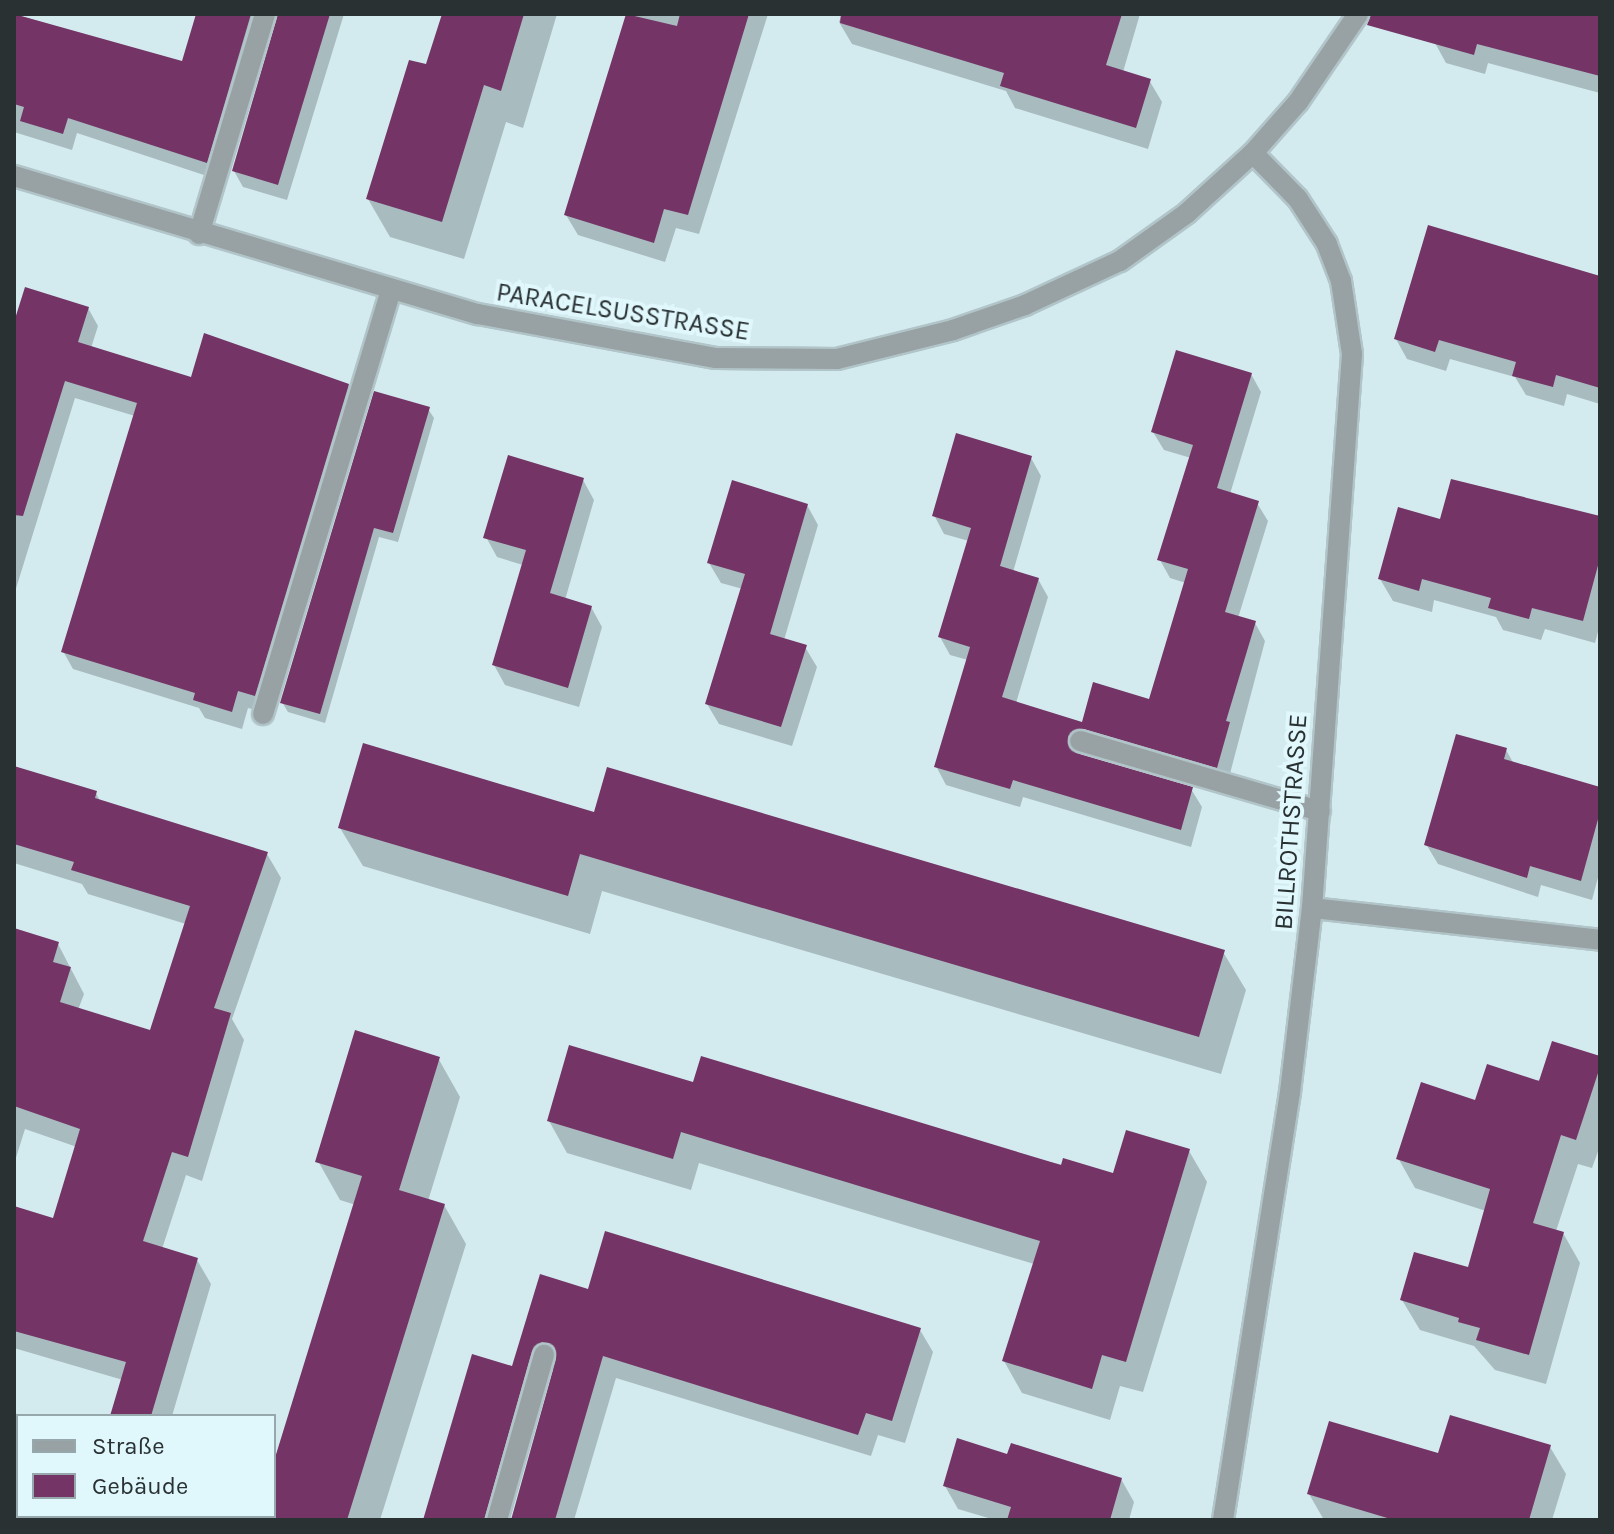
<!DOCTYPE html>
<html>
<head>
<meta charset="utf-8">
<style>
  body { margin:0 }
  #map { position:relative; width:1614px; height:1534px; overflow:hidden; background:#d3eaef; font-family:Karla,sans-serif }
  div>[style] { position:absolute }
  .shadow>* { inset:0; background:#0003 }
  .building>* { inset:0; background:#743566 }
  .roads { filter:drop-shadow(2px 0 #b1c5c9) drop-shadow(-2px 0 #b1c5c9) drop-shadow(0 2px #b1c5c9) drop-shadow(0 -2px #b1c5c9) }
  .service>* { height:20px; margin:-10px; padding:0 10px; transform-origin:10px; border-radius:10px; background:#98a1a4 }
  .minor>* { height:20px; margin:-10px; padding:0 10px; transform-origin:10px; border-radius:10px; background:#98a1a4 }
  span { translate:-50% -50%; white-space:nowrap; text-align:center; line-height:1.15; -webkit-text-stroke:8px #e0f7fc; paint-order:stroke }
  .street-label { font-size:26px; color:#293133 }
  .frame { position:absolute; inset:0; border:16px solid #293133; pointer-events:none }
  .legend { position:absolute; left:16px; top:1414px; width:260px; height:104px; box-sizing:border-box; background:#e0f7fc; border:2px solid #97a8ac; margin:0; padding:10px 14px; list-style:none; font-size:24px; color:#293133 }
  .legend li { display:flex; align-items:center; gap:16px; height:40px }
  .legend b { width:40px; border:2px solid #97a8ac }
</style>
</head>
<body>
<div id="map">
  <div class="shadow">
    <i style="clip-path:polygon(14px 14px,183px 63px,198px 14px,344px 14px,287px 200px,243px 187px,234px 171px,280px 16px,261px 27px,216px 179px,77px 133px,72px 150px,14px 132px)"></i>
    <i style="clip-path:polygon(444px 14px,557px 14px,523px 128px,506px 122px,464px 259px,390px 237px,368px 199px,427px 67px)"></i>
    <i style="clip-path:polygon(629px 14px,768px 14px,699px 234px,676px 228px,665px 262px,578px 235px,566px 215px)"></i>
    <i style="clip-path:polygon(842px 14px,1140px 14px,1123px 72px,1149px 80px,1162px 102px,1148px 149px,1015px 108px,1006px 91px,852px 44px,839px 22px)"></i>
    <i style="clip-path:polygon(1443px 14px,1600px 14px,1600px 93px,1488px 63px,1485px 74px,1446px 63px,1435px 43px)"></i>
    <i style="clip-path:polygon(1600px 278px,1600px 404px,1567px 394px,1564px 406px,1526px 395px,1515px 377px,1450px 359px,1446px 371px,1407px 359px,1396px 339px)"></i>
    <i style="clip-path:polygon(88px 308px,98px 326px,91px 348px,193px 379px,348px 385px,358px 403px,265px 712px,248px 708px,242px 729px,205px 718px,199px 708px,73px 669px,63px 651px,135px 416px,75px 398px,14px 595px,14px 329px)"></i>
    <i style="clip-path:polygon(1251px 374px,1261px 392px,1230px 494px,1257px 503px,1268px 521px,1238px 618px,1255px 623px,1265px 641px,1227px 785px,1095px 746px,1078px 756px,1191px 789px,1202px 807px,1191px 847px,1023px 797px,1020px 807px,946px 785px,936px 766px,968px 660px,950px 655px,940px 637px,969px 541px,944px 534px,934px 515px,1031px 458px,1041px 476px,1013px 572px,1038px 579px,1048px 597px,1016px 703px,1084px 724px,1151px 701px,1186px 583px,1170px 578px,1160px 560px,1191px 458px,1164px 450px,1153px 432px)"></i>
    <i style="clip-path:polygon(428px 409px,434px 418px,398px 542px,379px 537px,325px 723px,288px 712px,282px 702px)"></i>
    <i style="clip-path:polygon(583px 480px,594px 500px,565px 600px,591px 607px,602px 627px,579px 707px,505px 685px,494px 665px,523px 565px,497px 557px,486px 537px)"></i>
    <i style="clip-path:polygon(807px 505px,818px 525px,784px 640px,805px 647px,817px 667px,792px 746px,719px 724px,707px 704px,743px 589px,721px 583px,709px 563px)"></i>
    <i style="clip-path:polygon(1600px 518px,1600px 624px,1595px 643px,1545px 629px,1541px 640px,1503px 630px,1496px 617px,1434px 600px,1432px 612px,1393px 601px,1380px 579px,1441px 521px)"></i>
    <i style="clip-path:polygon(1506px 750px,1514px 764px,1600px 789px,1600px 870px,1592px 900px,1541px 885px,1538px 897px,1438px 864px,1426px 844px)"></i>
    <i style="clip-path:polygon(14px 768px,96px 793px,101px 803px,267px 854px,281px 878px,232px 1019px,244px 1040px,202px 1181px,186px 1175px,162px 1249px,197px 1260px,211px 1284px,172px 1416px,112px 1416px,123px 1380px,14px 1348px,14px 1208px,54px 1220px,77px 1147px,25px 1129px,14px 1164px,14px 930px,58px 944px,84px 994px,78px 1010px,152px 1033px,186px 924px,88px 894px,82px 884px,14px 863px)"></i>
    <i style="clip-path:polygon(596px 814px,1223px 952px,1246px 990px,1221px 1074px,602px 891px,590px 934px,363px 866px,340px 828px)"></i>
    <i style="clip-path:polygon(438px 1058px,460px 1097px,428px 1201px,444px 1205px,466px 1244px,380px 1520px,258px 1520px,274px 1516px,274px 1468px,356px 1205px,340px 1200px,318px 1161px)"></i>
    <i style="clip-path:polygon(1600px 1058px,1600px 1146px,1592px 1168px,1578px 1164px,1556px 1231px,1563px 1233px,1580px 1263px,1546px 1384px,1495px 1370px,1474px 1346px,1420px 1330px,1402px 1300px,1470px 1270px,1486px 1211px,1415px 1188px,1398px 1158px,1476px 1102px)"></i>
    <i style="clip-path:polygon(694px 1085px,1114px 1176px,1189px 1151px,1207px 1182px,1143px 1392px,1120px 1386px,1110px 1420px,1022px 1393px,1004px 1361px,1034px 1264px,699px 1163px,691px 1190px,567px 1153px,549px 1121px)"></i>
    <i style="clip-path:polygon(589px 1291px,920px 1330px,933px 1352px,905px 1443px,878px 1435px,871px 1456px,616px 1378px,574px 1520px,513px 1520px,556px 1368px,544px 1374px,502px 1520px,425px 1520px,513px 1368px)"></i>
    <i style="clip-path:polygon(14px 1413px,25px 1416px,18px 1416px,18px 1516px,153px 1516px,152px 1520px,14px 1520px)"></i>
    <i style="clip-path:polygon(1550px 1447px,1566px 1474px,1552px 1520px,1324px 1520px,1309px 1494px,1440px 1456px)"></i>
    <i style="clip-path:polygon(1009px 1456px,1121px 1479px,1134px 1502px,1129px 1520px,995px 1520px,958px 1509px,945px 1486px)"></i>
  </div>
  <div class="building">
    <i style="clip-path:polygon(14px 14px,182px 61px,196px 14px,251px 14px,207px 163px,68px 118px,63px 134px,20px 121px,24px 107px,14px 104px)"></i>
    <i style="clip-path:polygon(278px 14px,330px 14px,278px 185px,232px 171px)"></i>
    <i style="clip-path:polygon(442px 14px,524px 14px,501px 91px,484px 85px,442px 222px,366px 199px,409px 60px,426px 64px)"></i>
    <i style="clip-path:polygon(626px 14px,677px 26px,680px 14px,749px 14px,688px 215px,664px 209px,654px 243px,564px 215px)"></i>
    <i style="clip-path:polygon(841px 14px,1122px 14px,1106px 65px,1151px 79px,1136px 128px,1000px 86px,1004px 73px,840px 23px)"></i>
    <i style="clip-path:polygon(1371px 14px,1600px 14px,1600px 76px,1477px 44px,1474px 55px,1367px 25px)"></i>
    <i style="clip-path:polygon(1428px 225px,1600px 276px,1600px 388px,1556px 375px,1553px 387px,1512px 376px,1516px 362px,1439px 340px,1435px 352px,1394px 339px)"></i>
    <i style="clip-path:polygon(25px 287px,89px 307px,78px 342px,191px 377px,204px 333px,349px 384px,255px 696px,238px 691px,232px 712px,193px 700px,195px 693px,61px 652px,137px 403px,65px 381px,23px 516px,14px 515px,14px 322px)"></i>
    <i style="clip-path:polygon(1176px 350px,1252px 373px,1217px 488px,1259px 501px,1225px 612px,1256px 621px,1226px 721px,1230px 722px,1217px 768px,1084px 729px,1068px 737px,1076px 753px,1193px 787px,1181px 830px,1013px 780px,1010px 789px,934px 767px,970px 647px,938px 637px,971px 528px,932px 516px,956px 433px,1032px 456px,1000px 566px,1039px 578px,1002px 697px,1082px 722px,1093px 682px,1149px 699px,1188px 569px,1157px 560px,1193px 445px,1151px 432px)"></i>
    <i style="clip-path:polygon(374px 391px,430px 407px,393px 533px,374px 528px,320px 714px,280px 703px)"></i>
    <i style="clip-path:polygon(508px 455px,584px 478px,550px 593px,592px 606px,568px 688px,492px 665px,526px 550px,483px 538px)"></i>
    <i style="clip-path:polygon(1451px 479px,1600px 516px,1600px 558px,1583px 621px,1532px 608px,1529px 619px,1488px 608px,1491px 598px,1422px 579px,1419px 591px,1378px 579px,1398px 507px,1440px 519px)"></i>
    <i style="clip-path:polygon(732px 480px,808px 504px,770px 634px,807px 645px,781px 727px,705px 704px,745px 574px,707px 563px)"></i>
    <i style="clip-path:polygon(1456px 734px,1507px 748px,1504px 759px,1600px 787px,1600px 812px,1581px 881px,1530px 866px,1527px 878px,1424px 845px)"></i>
    <i style="clip-path:polygon(363px 743px,594px 812px,607px 767px,1225px 950px,1199px 1037px,580px 854px,568px 896px,338px 828px)"></i>
    <i style="clip-path:polygon(14px 766px,97px 791px,95px 798px,268px 852px,214px 1008px,231px 1013px,188px 1157px,172px 1152px,143px 1241px,198px 1258px,151px 1416px,110px 1416px,126px 1362px,14px 1331px,14px 1206px,53px 1218px,80px 1129px,14px 1106px,14px 928px,59px 942px,53px 962px,71px 967px,60px 1002px,150px 1030px,190px 906px,71px 870px,74px 862px,14px 844px)"></i>
    <i style="clip-path:polygon(355px 1030px,440px 1057px,399px 1190px,445px 1204px,347px 1520px,274px 1520px,274px 1461px,362px 1176px,315px 1162px)"></i>
    <i style="clip-path:polygon(1552px 1041px,1600px 1056px,1600px 1067px,1576px 1140px,1561px 1135px,1533px 1223px,1564px 1232px,1529px 1355px,1476px 1340px,1480px 1328px,1458px 1322px,1459px 1318px,1400px 1300px,1414px 1252px,1468px 1267px,1490px 1189px,1396px 1159px,1421px 1082px,1475px 1100px,1487px 1064px,1539px 1081px)"></i>
    <i style="clip-path:polygon(569px 1045px,693px 1082px,701px 1056px,1061px 1165px,1063px 1158px,1113px 1173px,1126px 1130px,1190px 1149px,1126px 1362px,1102px 1355px,1092px 1389px,1002px 1361px,1040px 1241px,681px 1132px,673px 1159px,547px 1121px)"></i>
    <i style="clip-path:polygon(605px 1231px,921px 1328px,892px 1421px,866px 1413px,858px 1435px,603px 1356px,555px 1520px,511px 1520px,556px 1359px,554px 1347px,542px 1342px,532px 1351px,484px 1520px,423px 1520px,472px 1354px,512px 1366px,540px 1274px,588px 1289px)"></i>
    <i style="clip-path:polygon(1450px 1415px,1551px 1445px,1529px 1520px,1394px 1520px,1307px 1494px,1329px 1421px,1438px 1453px)"></i>
    <i style="clip-path:polygon(957px 1438px,1007px 1454px,1011px 1443px,1122px 1478px,1110px 1520px,1007px 1520px,1011px 1507px,943px 1486px)"></i>
  </div>
  <div class="roads">
    <div class="service">
      <i style="left:199px;top:234px;width:230px;rotate:-73.3deg"></i>
      <i style="left:263px;top:714px;width:444px;rotate:-73.2deg"></i>
      <i style="left:1080px;top:741px;width:250px;rotate:16.3deg"></i>
      <i style="left:497px;top:1520px;width:172px;rotate:-74.1deg"></i>
    </div>
    <div class="minor">
      <i style="left:14px;top:176px;width:484px;rotate:16.6deg"></i>
      <i style="left:478px;top:314px;width:242px;rotate:10.5deg"></i>
      <i style="left:716px;top:358px;width:121px;rotate:0.5deg"></i>
      <i style="left:837px;top:359px;width:120px;rotate:-14deg"></i>
      <i style="left:953px;top:330px;width:76px;rotate:-19.1deg"></i>
      <i style="left:1025px;top:305px;width:105px;rotate:-24.9deg"></i>
      <i style="left:1120px;top:261px;width:82px;rotate:-35.6deg"></i>
      <i style="left:1187px;top:213px;width:89px;rotate:-42.3deg"></i>
      <i style="left:1253px;top:153px;width:68px;rotate:-48.6deg"></i>
      <i style="left:1298px;top:102px;width:107px;rotate:-55.7deg"></i>
      <i style="left:1312px;top:908px;width:290px;rotate:6.3deg"></i>
      <i style="left:1223px;top:1520px;width:433px;rotate:-81.1deg"></i>
      <i style="left:1290px;top:1092px;width:185px;rotate:-83.2deg"></i>
      <i style="left:1312px;top:908px;width:555px;rotate:-85.87deg"></i>
      <i style="left:1352px;top:354px;width:74px;rotate:-98.6deg"></i>
      <i style="left:1341px;top:281px;width:40px;rotate:-111deg"></i>
      <i style="left:1327px;top:244px;width:54px;rotate:-122.8deg"></i>
      <i style="left:1298px;top:199px;width:64px;rotate:-134.4deg"></i>
    </div>
  </div>
  <div class="street-label">
    <span style="left:623px;top:312px;rotate:9deg">PARACELSUSSTRASSE</span>
    <span style="left:1291px;top:822px;rotate:-86deg">BILLROTHSTRASSE</span>
  </div>
  <div class="frame"></div>
  <ul class="legend">
  <li><b style="height:10px;background:#98a1a4"></b>Straße</li>
  <li><b style="height:22px;background:#743566"></b>Gebäude</li>
  </ul>
</div>
</body>
</html>
